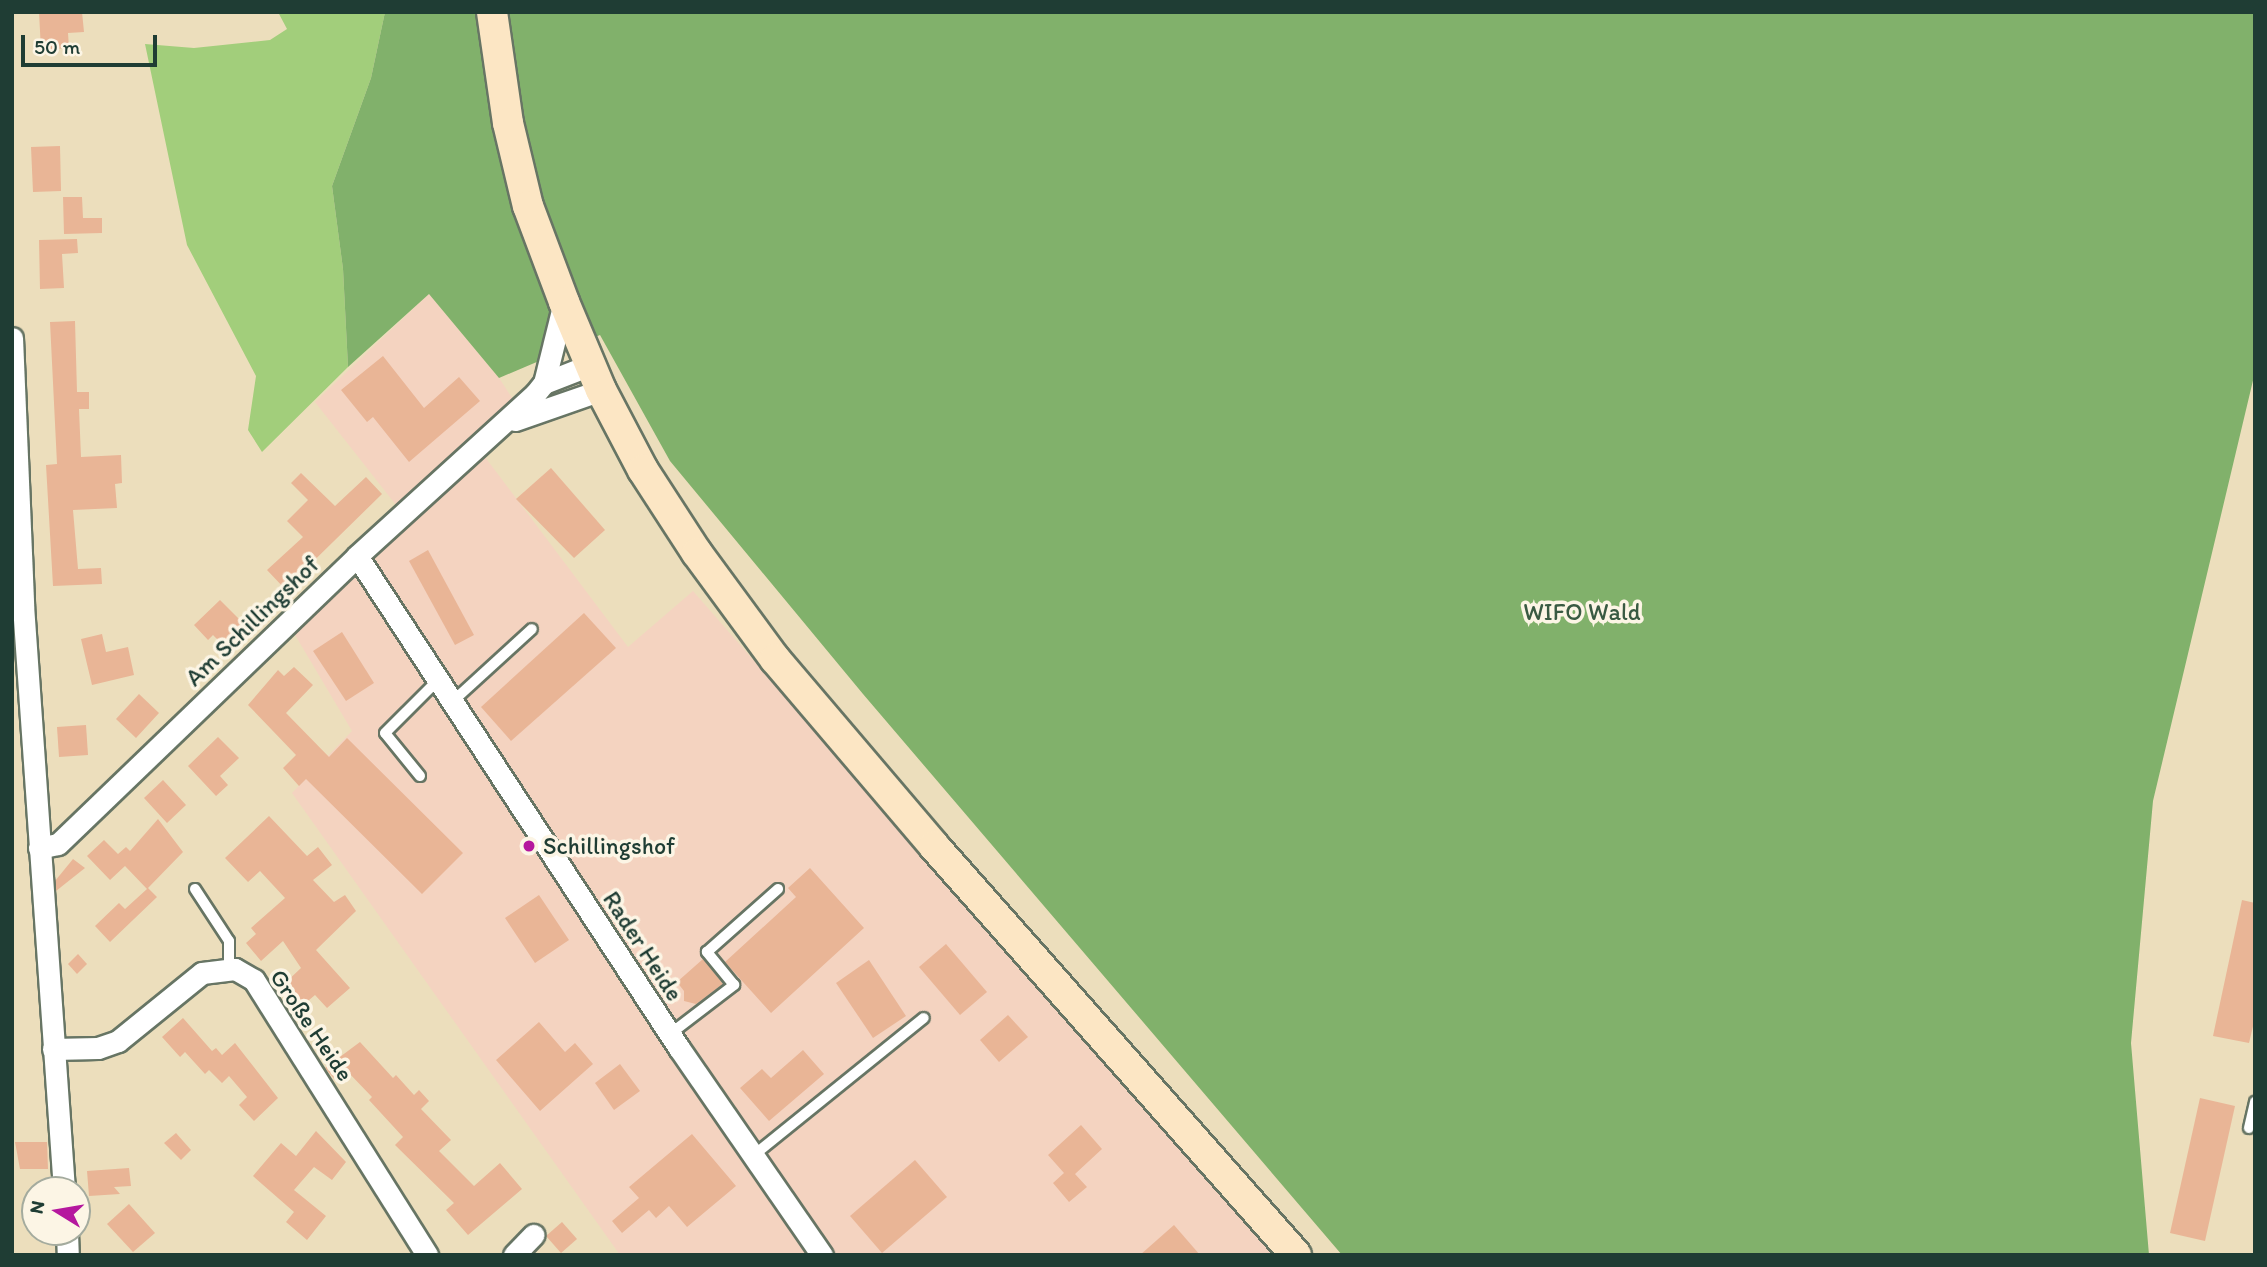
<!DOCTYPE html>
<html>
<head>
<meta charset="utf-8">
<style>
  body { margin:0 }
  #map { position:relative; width:2267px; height:1267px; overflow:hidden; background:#ecdebc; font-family:Itim,sans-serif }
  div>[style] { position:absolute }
  .built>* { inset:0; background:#f4d3c0 }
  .green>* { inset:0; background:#a2ce7b }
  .forest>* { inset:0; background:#81b16b }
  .building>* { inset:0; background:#e9b596 }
  .roads { filter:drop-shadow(2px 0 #677564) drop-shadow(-2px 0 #677564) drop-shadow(0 2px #677564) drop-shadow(0 -2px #677564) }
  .lane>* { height:10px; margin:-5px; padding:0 5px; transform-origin:5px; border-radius:5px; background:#fff }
  .street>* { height:21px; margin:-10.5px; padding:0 10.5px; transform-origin:10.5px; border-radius:10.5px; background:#fff }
  .secondary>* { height:30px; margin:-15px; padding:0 15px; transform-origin:15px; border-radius:15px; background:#fce6c4 }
  .dots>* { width:19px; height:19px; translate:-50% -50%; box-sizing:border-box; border:4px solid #fcf5e5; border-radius:50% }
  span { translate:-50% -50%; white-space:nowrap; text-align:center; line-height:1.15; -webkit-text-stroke:7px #fcf5e5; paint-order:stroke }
  .park-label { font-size:24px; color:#395a42 }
  .street-label { font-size:24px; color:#1f3d34 }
  .poi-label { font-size:24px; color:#1f3d34 }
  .left { translate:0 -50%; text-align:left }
  .frame { position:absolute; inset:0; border:14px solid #1f3d34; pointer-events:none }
  .north { position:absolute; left:21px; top:1176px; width:70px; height:70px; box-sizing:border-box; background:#fcf5e5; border:2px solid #a4ab9e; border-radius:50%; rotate:281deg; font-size:19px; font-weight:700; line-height:28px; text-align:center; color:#1f3d34 }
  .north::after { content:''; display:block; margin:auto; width:24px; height:32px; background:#b5179e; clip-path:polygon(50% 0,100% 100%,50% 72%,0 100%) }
  .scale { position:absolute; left:21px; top:35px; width:136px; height:32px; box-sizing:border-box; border:4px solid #1f3d34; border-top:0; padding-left:9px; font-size:21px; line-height:24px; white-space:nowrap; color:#1f3d34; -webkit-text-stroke:5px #fcf5e5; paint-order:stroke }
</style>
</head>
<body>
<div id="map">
  <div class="built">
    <i style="clip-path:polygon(429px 294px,499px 378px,528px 422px,505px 430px,482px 453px,628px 647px,693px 591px,1273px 1255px,620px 1255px,292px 793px,352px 731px,285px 618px,400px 510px,315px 402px)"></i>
  </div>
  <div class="green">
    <i style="clip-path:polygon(278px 12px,385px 12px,371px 78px,332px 186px,343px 269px,348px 367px,262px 452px,248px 430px,256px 376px,187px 245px,145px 44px,194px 48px,270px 40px,287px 29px)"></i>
  </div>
  <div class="forest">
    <i style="clip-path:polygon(385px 12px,2255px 12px,2255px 372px,2153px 801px,2131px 1043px,2149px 1255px,1342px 1255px,863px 694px,670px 461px,600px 335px,499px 378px,429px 294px,348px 367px,343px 269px,332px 186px,371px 78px)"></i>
  </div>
  <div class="building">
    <i style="clip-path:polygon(39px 12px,82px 12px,84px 32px,68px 33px,69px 48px,41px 50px)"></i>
    <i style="clip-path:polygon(60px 146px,61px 191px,33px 192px,31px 147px)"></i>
    <i style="clip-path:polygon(63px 197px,82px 197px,83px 218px,102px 218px,102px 233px,64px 234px)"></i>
    <i style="clip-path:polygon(77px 239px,78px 253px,62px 254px,64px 288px,40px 289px,39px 240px)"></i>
    <i style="clip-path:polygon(75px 321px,77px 392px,89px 392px,89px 409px,79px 409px,81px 457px,121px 455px,122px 483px,115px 484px,117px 508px,73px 510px,78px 569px,101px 568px,102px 584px,53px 586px,46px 465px,57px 464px,50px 322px)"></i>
    <i style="clip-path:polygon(383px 356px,424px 408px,459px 377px,480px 401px,409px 462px,373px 417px,367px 422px,341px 390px)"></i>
    <i style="clip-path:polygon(551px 468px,605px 530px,574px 558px,516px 499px)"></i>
    <i style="clip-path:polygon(301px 473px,335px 506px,366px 477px,382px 494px,285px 589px,267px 570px,303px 537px,287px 521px,308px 500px,291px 483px)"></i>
    <i style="clip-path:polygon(428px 550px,474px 635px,455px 645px,409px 561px)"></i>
    <i style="clip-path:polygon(220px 600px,249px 629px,228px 650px,213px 635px,208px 640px,194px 625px)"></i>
    <i style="clip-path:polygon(584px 613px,616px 648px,511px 741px,481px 707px)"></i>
    <i style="clip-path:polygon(342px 632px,374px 683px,346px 701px,313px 651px)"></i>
    <i style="clip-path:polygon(102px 634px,106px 652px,128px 647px,134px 675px,92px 685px,81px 639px)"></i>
    <i style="clip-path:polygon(294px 667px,313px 685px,286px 713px,329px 757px,347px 738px,463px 853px,422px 894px,306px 779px,299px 786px,283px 768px,296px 755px,248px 705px,278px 670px,284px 676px)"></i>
    <i style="clip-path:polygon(139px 694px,159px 713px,136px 738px,116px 719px)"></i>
    <i style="clip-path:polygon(86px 725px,88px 755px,59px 757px,57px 727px)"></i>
    <i style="clip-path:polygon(218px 737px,239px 758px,220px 776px,228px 785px,216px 796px,188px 766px)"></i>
    <i style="clip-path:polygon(163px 780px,186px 805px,167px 823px,144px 798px)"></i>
    <i style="clip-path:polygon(269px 816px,307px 856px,318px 847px,332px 865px,313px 880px,334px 902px,345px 895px,356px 911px,316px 950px,350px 988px,327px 1008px,315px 995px,302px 1006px,283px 985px,301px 968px,283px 941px,261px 961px,246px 943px,256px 934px,251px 928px,285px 898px,260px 871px,248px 882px,225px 858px)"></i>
    <i style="clip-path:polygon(158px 819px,183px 852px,148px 888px,157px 897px,110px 942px,95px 926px,119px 903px,125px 909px,147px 889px,125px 866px,110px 880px,87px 856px,104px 840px,118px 854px,126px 847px,130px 851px)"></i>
    <i style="clip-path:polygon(73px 859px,85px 868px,56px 891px,55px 881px)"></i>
    <i style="clip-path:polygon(810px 868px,864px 928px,771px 1013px,725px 962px,796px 897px,788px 888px)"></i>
    <i style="clip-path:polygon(539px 895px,569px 940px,535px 963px,505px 918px)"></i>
    <i style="clip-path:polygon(2242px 900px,2255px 903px,2255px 1018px,2249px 1043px,2213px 1036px)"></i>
    <i style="clip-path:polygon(946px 944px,987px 992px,960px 1015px,919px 967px)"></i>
    <i style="clip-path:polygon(78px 954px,87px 964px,77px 974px,68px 964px)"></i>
    <i style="clip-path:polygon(703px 959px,723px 984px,696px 1004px,684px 1001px,684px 991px,677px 982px)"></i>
    <i style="clip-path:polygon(869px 960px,906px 1016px,873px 1038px,836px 983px)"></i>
    <i style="clip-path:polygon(1008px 1015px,1028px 1037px,999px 1062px,980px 1040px)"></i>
    <i style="clip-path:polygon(183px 1018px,212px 1051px,216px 1048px,222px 1055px,235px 1043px,278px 1098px,254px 1121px,239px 1105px,247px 1097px,229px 1076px,222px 1083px,209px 1070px,205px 1074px,185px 1052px,180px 1057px,162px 1037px)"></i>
    <i style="clip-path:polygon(539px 1022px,565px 1052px,575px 1043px,593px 1064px,540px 1111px,496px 1060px)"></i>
    <i style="clip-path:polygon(360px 1042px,393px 1078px,396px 1075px,414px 1095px,419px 1090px,429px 1101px,421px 1109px,451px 1140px,439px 1151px,474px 1186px,500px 1163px,522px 1189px,468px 1235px,446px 1210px,454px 1203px,395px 1145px,403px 1137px,369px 1100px,372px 1097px,347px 1071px,336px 1081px,325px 1068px)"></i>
    <i style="clip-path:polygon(803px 1050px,824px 1074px,769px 1121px,740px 1088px,762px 1069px,771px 1078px)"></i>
    <i style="clip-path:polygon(620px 1064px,640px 1091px,614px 1110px,595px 1083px)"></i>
    <i style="clip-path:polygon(2200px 1098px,2235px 1106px,2205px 1241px,2170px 1233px)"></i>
    <i style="clip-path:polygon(1081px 1125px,1102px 1149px,1075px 1174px,1087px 1187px,1069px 1202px,1053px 1183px,1064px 1173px,1048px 1155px)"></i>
    <i style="clip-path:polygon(316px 1131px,346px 1162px,332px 1180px,314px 1167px,294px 1190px,326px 1216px,307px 1240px,286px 1222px,294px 1212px,253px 1176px,281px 1143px,296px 1156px)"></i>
    <i style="clip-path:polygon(176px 1133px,191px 1150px,181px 1160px,164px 1143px)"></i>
    <i style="clip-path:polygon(692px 1134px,736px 1186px,687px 1227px,669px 1206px,656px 1218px,649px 1210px,622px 1233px,612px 1221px,639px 1198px,629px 1187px)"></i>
    <i style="clip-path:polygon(15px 1142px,47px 1142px,48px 1169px,20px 1169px)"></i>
    <i style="clip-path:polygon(915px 1160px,947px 1197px,882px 1253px,850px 1216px)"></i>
    <i style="clip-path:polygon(129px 1168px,131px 1186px,114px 1187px,120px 1194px,89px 1196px,87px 1171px)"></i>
    <i style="clip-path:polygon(129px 1204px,155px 1233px,133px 1252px,107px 1224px)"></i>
    <i style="clip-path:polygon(562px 1222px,577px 1239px,561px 1253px,546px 1236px)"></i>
    <i style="clip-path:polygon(1174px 1225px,1200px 1255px,1140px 1255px)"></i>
  </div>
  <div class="roads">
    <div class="lane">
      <i style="left:452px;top:702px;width:108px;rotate:-42.4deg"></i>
      <i style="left:420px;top:776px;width:55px;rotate:-129.1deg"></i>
      <i style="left:385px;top:733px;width:75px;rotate:-45deg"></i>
      <i style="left:195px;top:889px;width:62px;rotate:56.8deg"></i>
      <i style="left:229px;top:941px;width:29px;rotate:90deg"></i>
      <i style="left:670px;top:1034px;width:81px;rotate:-37.4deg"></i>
      <i style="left:734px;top:985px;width:43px;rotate:-129.3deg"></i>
      <i style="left:707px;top:952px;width:95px;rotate:-41.6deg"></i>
      <i style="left:2249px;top:1128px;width:27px;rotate:-77deg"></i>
      <i style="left:754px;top:1155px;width:218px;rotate:-38.9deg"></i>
    </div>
    <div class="street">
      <i style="left:12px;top:338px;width:267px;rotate:87.6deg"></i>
      <i style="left:23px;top:605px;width:586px;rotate:85.99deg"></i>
      <i style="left:544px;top:383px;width:49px;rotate:-21.4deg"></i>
      <i style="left:515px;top:420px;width:91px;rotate:-19.2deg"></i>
      <i style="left:357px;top:556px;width:588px;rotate:56.8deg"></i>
      <i style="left:679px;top:1048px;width:252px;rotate:55.4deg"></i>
      <i style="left:39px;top:848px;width:19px;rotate:-12deg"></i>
      <i style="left:58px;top:844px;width:415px;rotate:-43.9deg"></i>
      <i style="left:357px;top:556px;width:241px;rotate:-42.3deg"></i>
      <i style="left:535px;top:394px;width:14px;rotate:-51deg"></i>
      <i style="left:544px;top:383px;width:83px;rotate:-76.1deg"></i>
      <i style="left:53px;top:1049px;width:45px;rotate:-1.3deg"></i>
      <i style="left:98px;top:1048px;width:21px;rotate:-19deg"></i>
      <i style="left:118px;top:1041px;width:108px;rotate:-39deg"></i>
      <i style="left:202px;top:973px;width:33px;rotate:-7deg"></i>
      <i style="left:235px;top:969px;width:22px;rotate:30deg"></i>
      <i style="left:254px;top:980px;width:325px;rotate:57.8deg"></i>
      <i style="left:67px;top:1232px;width:23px;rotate:88deg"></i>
      <i style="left:514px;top:1255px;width:28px;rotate:-46deg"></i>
    </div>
    <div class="secondary">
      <i style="left:492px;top:12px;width:112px;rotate:81.8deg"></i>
      <i style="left:508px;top:123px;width:85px;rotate:76.5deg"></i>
      <i style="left:528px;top:206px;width:103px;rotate:69.4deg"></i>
      <i style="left:564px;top:302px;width:95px;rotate:67.2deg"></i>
      <i style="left:601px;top:390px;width:90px;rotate:62.3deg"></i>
      <i style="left:643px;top:470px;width:99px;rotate:57deg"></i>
      <i style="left:697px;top:553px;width:132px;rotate:53.7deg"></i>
      <i style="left:775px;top:659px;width:245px;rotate:49.6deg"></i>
      <i style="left:934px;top:846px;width:546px;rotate:48.49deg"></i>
    </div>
  </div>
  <div class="dots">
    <i style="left:529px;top:846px;background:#b5179e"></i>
  </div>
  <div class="park-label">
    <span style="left:1582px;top:612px">WIFO Wald</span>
  </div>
  <div class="street-label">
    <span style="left:252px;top:621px;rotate:-44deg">Am Schillingshof</span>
    <span style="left:643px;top:946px;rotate:57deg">Rader Heide</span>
    <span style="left:312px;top:1025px;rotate:56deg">Große Heide</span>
  </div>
  <div class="poi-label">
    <span class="left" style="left:543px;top:846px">Schillingshof</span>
  </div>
  <div class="frame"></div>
  <div class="north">N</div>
  <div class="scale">50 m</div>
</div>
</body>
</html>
